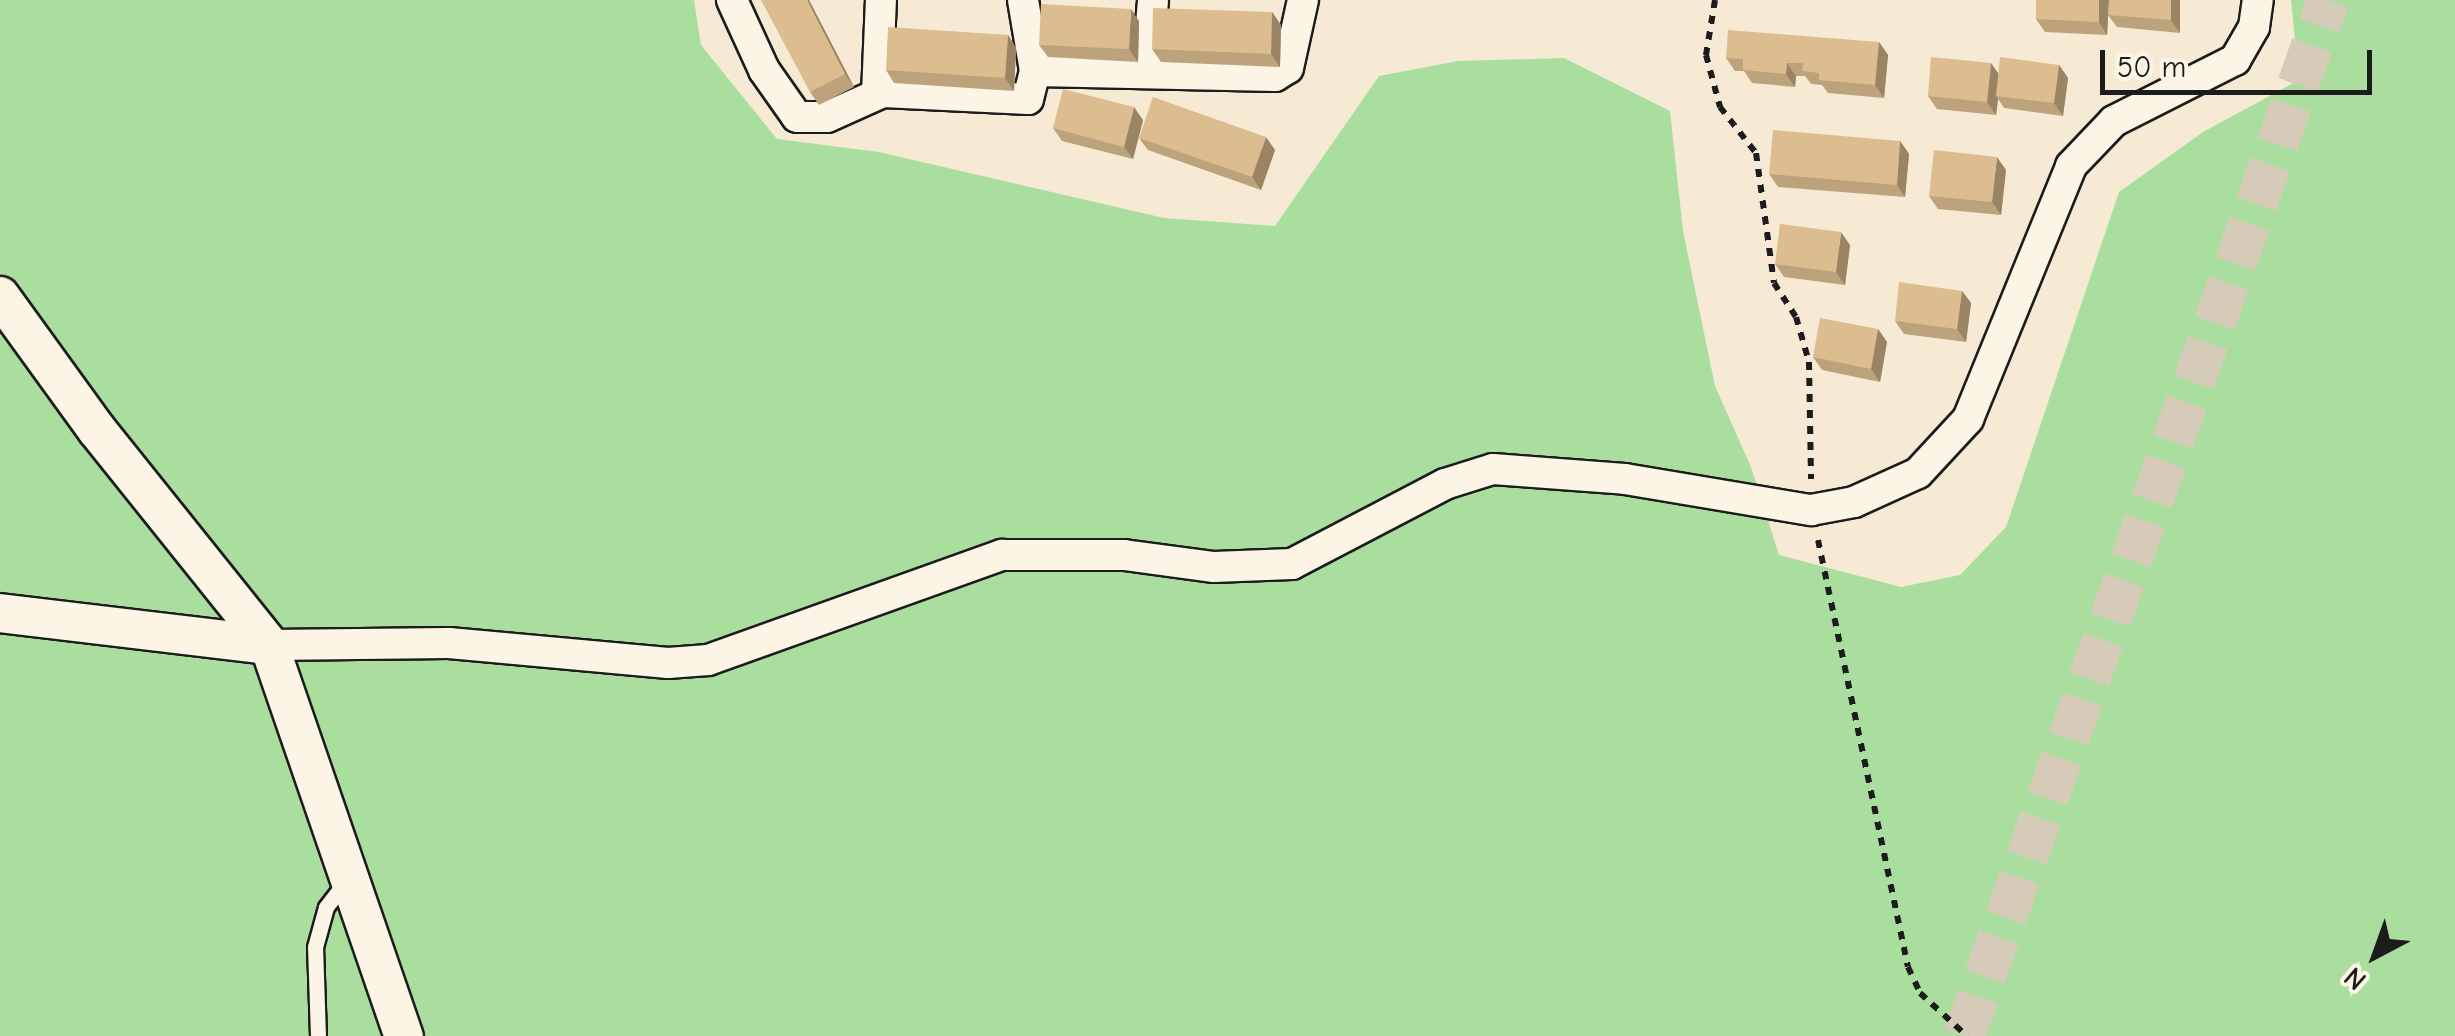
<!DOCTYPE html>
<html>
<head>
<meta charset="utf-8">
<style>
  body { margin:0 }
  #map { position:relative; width:2455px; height:1036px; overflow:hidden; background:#f6ead4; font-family:"Comic Neue",sans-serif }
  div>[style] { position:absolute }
  .green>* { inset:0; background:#aade9f }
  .secondary-tunnel>* { height:42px; margin-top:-21px; transform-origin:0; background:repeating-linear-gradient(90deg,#d5cbb8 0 42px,transparent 0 63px) }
  .path>* { height:6px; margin-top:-3px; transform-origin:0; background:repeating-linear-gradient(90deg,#1c1c1c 0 8px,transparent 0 16px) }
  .roads { filter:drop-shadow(2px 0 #1c1c1c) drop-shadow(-2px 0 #1c1c1c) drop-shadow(0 2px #1c1c1c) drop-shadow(0 -2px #1c1c1c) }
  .service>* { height:15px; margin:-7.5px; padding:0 7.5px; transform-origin:7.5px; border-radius:7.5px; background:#fcf5e5 }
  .minor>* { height:30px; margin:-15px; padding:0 15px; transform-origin:15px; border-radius:15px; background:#fcf5e5 }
  .tertiary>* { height:38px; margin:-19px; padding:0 19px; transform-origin:19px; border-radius:19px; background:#fcf5e5 }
  .wall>* { inset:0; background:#bda37b }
  .shaded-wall>* { inset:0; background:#9a8464 }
  .building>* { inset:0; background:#dcbd8f }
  span { translate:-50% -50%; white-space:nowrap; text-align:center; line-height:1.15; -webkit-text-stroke:8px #fcf5e5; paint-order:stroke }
  .north { position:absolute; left:2325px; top:906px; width:100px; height:100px; -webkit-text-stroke:8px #fcf5e5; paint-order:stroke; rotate:221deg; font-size:28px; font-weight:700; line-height:40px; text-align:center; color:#1c1c1c }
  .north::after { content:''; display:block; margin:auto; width:35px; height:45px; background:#1c1c1c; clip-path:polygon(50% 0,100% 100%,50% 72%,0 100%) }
  .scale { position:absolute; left:2100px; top:50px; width:272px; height:45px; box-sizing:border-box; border:5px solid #1c1c1c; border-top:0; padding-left:12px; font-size:30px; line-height:35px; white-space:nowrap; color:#1c1c1c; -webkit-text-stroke:8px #fcf5e5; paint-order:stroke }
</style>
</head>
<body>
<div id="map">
  <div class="green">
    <i style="clip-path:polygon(0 0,694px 0,701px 45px,777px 139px,879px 152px,1164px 218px,1275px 226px,1379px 76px,1458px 61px,1564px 58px,1670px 111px,1683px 231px,1715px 386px,1751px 467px,1779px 555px,1901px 587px,1960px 575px,2006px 527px,2119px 192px,2203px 132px,2299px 80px,2291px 0,2455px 0,2455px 1036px,0 1036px)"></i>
  </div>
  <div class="secondary-tunnel">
    <i style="left:1964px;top:1036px;width:1098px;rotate:-70.64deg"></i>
  </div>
  <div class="path">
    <i style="left:1715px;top:0;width:56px;rotate:99.3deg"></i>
    <i style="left:1706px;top:55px;width:54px;rotate:74.9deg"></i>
    <i style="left:1720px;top:107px;width:58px;rotate:52deg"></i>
    <i style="left:1756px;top:153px;width:131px;rotate:82.1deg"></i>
    <i style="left:1774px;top:283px;width:40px;rotate:57.1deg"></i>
    <i style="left:1796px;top:317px;width:47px;rotate:73.9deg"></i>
    <i style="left:1809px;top:362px;width:117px;rotate:89deg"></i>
    <i style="left:1818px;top:540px;width:436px;rotate:78.1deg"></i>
    <i style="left:1908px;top:967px;width:29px;rotate:65deg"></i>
    <i style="left:1920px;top:993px;width:64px;rotate:42.5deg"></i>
  </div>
  <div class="roads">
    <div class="service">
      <i style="left:318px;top:1036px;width:89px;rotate:-91.9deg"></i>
      <i style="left:315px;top:947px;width:41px;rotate:-74.6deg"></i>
      <i style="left:326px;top:907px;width:34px;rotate:-52deg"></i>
    </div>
    <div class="minor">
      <i style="left:732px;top:0;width:77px;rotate:65.4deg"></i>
      <i style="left:764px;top:70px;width:57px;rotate:54.9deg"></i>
      <i style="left:797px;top:117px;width:30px"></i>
      <i style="left:827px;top:117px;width:61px;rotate:-24.1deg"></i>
      <i style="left:883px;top:92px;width:145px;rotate:2.8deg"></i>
      <i style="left:1028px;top:99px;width:29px;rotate:-76deg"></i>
      <i style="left:1023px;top:0;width:72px;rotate:80.4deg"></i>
      <i style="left:1035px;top:71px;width:240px;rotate:1.2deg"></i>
      <i style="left:1275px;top:76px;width:15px;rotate:-32deg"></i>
      <i style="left:1288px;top:68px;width:70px;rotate:-77.6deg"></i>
      <i style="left:1147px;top:72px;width:72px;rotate:-85.2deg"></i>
      <i style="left:877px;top:94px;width:94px;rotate:-87.6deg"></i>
      <i style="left:269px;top:645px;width:180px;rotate:-0.6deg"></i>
      <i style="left:449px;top:643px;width:220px;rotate:5.2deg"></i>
      <i style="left:668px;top:663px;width:40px;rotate:-4.3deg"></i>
      <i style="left:708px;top:660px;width:312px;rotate:-19.7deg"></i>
      <i style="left:1002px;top:555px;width:122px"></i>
      <i style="left:1124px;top:555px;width:91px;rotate:7.6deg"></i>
      <i style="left:1214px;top:567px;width:78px;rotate:-2.2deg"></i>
      <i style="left:1292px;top:564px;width:173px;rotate:-27.6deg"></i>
      <i style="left:1445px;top:484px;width:50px;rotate:-17.4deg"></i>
      <i style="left:1493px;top:469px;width:132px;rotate:4.3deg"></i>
      <i style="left:1625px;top:479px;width:189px;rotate:9.5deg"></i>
      <i style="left:1811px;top:510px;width:44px;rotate:-10.5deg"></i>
      <i style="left:1854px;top:502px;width:70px;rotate:-24.4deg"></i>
      <i style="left:1918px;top:473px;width:74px;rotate:-47.2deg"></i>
      <i style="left:1968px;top:419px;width:273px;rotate:-67.8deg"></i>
      <i style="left:2071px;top:166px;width:62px;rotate:-46.3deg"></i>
      <i style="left:2114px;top:121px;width:136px;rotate:-26.8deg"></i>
      <i style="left:2235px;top:60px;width:38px;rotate:-60deg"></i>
      <i style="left:2254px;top:27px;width:27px;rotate:-82deg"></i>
    </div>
    <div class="tertiary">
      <i style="left:0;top:296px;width:165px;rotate:54.1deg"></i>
      <i style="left:97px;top:430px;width:275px;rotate:51.3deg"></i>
      <i style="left:269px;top:645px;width:414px;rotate:71deg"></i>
      <i style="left:0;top:613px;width:271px;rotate:6.8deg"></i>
    </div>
  </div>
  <div class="wall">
    <i style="clip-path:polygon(809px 0,854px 87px,819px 105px,810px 92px)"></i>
    <i style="clip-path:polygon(2109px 0,2180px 0,2180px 33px,2117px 27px,2108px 15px)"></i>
    <i style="clip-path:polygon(2109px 0,2107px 35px,2045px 32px,2036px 19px)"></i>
    <i style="clip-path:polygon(1272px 12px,1281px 25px,1280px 67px,1161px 62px,1152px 49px)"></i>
    <i style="clip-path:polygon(1139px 21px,1138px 62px,1048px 57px,1039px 45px)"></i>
    <i style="clip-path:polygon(1008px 35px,1016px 48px,1014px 91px,894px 83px,886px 70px)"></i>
    <i style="clip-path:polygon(1879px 42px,1888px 55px,1884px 98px,1828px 93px,1822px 85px,1811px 84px,1805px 76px,1796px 76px,1795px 87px,1752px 83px,1744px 71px,1735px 71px,1726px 58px)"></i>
    <i style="clip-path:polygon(1991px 63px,1998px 73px,2059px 65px,2068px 78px,2063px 116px,2004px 108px,1998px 99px,1996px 115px,1937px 109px,1928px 96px)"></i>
    <i style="clip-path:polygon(1143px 120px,1133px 159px,1062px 141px,1053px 128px)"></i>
    <i style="clip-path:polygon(1139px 138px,1275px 150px,1261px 190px,1148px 150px)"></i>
    <i style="clip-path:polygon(1900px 141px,1909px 154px,1905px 197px,1778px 187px,1769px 174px)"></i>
    <i style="clip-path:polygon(2006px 170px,2001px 215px,1938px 209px,1929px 196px)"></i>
    <i style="clip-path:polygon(1850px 245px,1845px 285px,1784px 277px,1775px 264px)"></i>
    <i style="clip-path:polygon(1962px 291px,1971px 303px,1966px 342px,1904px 334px,1895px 321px)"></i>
    <i style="clip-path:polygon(1878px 329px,1887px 342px,1880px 382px,1822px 370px,1813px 357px)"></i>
  </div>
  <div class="shaded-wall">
    <i style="clip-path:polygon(807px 0,809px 0,854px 87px,845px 74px)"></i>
    <i style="clip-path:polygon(2099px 0,2109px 0,2107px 35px,2099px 22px)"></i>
    <i style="clip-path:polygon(2171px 0,2180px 0,2180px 33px,2171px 20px)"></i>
    <i style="clip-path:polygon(1131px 9px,1139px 21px,1138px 62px,1129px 49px)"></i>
    <i style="clip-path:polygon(1272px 12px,1281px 25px,1280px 67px,1271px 54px)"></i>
    <i style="clip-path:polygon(1008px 35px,1016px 48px,1014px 91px,1005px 78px)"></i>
    <i style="clip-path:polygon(1879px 42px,1888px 55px,1884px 98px,1875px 85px)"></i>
    <i style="clip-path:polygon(1787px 63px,1796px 76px,1795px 87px,1786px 74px)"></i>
    <i style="clip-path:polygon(1991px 63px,2000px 76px,1996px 96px,1998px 99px,1996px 115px,1987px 102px)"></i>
    <i style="clip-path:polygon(2059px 65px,2068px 78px,2063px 116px,2054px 103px)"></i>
    <i style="clip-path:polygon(1134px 107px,1143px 120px,1133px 159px,1124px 147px)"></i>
    <i style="clip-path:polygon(1266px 137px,1275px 150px,1261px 190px,1252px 177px)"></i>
    <i style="clip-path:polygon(1900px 141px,1909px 154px,1905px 197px,1897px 185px)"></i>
    <i style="clip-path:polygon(1997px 157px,2006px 170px,2001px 215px,1992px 202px)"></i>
    <i style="clip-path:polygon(1841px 232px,1850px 245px,1845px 285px,1836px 272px)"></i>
    <i style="clip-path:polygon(1962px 291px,1971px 303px,1966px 342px,1957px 329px)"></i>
    <i style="clip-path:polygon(1878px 329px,1887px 342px,1880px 382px,1871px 369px)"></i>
  </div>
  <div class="building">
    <i style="clip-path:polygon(761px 0,807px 0,845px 74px,810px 92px)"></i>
    <i style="clip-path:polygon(2036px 0,2099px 0,2099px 22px,2036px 19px)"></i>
    <i style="clip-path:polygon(2109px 0,2171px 0,2171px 20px,2108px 15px)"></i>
    <i style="clip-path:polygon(1041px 4px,1131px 9px,1129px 49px,1039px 45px)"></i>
    <i style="clip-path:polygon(1153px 8px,1272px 12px,1271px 54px,1152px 49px)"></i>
    <i style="clip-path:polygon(888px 27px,1008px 35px,1005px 78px,886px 70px)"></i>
    <i style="clip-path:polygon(1728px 30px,1879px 42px,1875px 85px,1819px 80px,1819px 73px,1802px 71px,1803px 63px,1787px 63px,1786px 74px,1743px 70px,1743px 59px,1726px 58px)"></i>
    <i style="clip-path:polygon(1931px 57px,1991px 63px,1987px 102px,1928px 96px)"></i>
    <i style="clip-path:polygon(2000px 57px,2059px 65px,2054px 103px,1996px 96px)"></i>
    <i style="clip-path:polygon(1063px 89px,1134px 107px,1124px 147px,1053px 128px)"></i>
    <i style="clip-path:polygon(1153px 97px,1266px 137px,1252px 177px,1139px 138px)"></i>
    <i style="clip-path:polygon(1773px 130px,1900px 141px,1897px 185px,1769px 174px)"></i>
    <i style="clip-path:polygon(1934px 150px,1997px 157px,1992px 202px,1929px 196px)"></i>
    <i style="clip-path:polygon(1780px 224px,1841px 232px,1836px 272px,1775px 264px)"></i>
    <i style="clip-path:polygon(1899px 282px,1962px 291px,1957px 329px,1895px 321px)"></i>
    <i style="clip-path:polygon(1820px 318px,1878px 329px,1871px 369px,1813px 357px)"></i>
  </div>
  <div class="north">N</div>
  <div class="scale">50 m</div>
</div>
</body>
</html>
